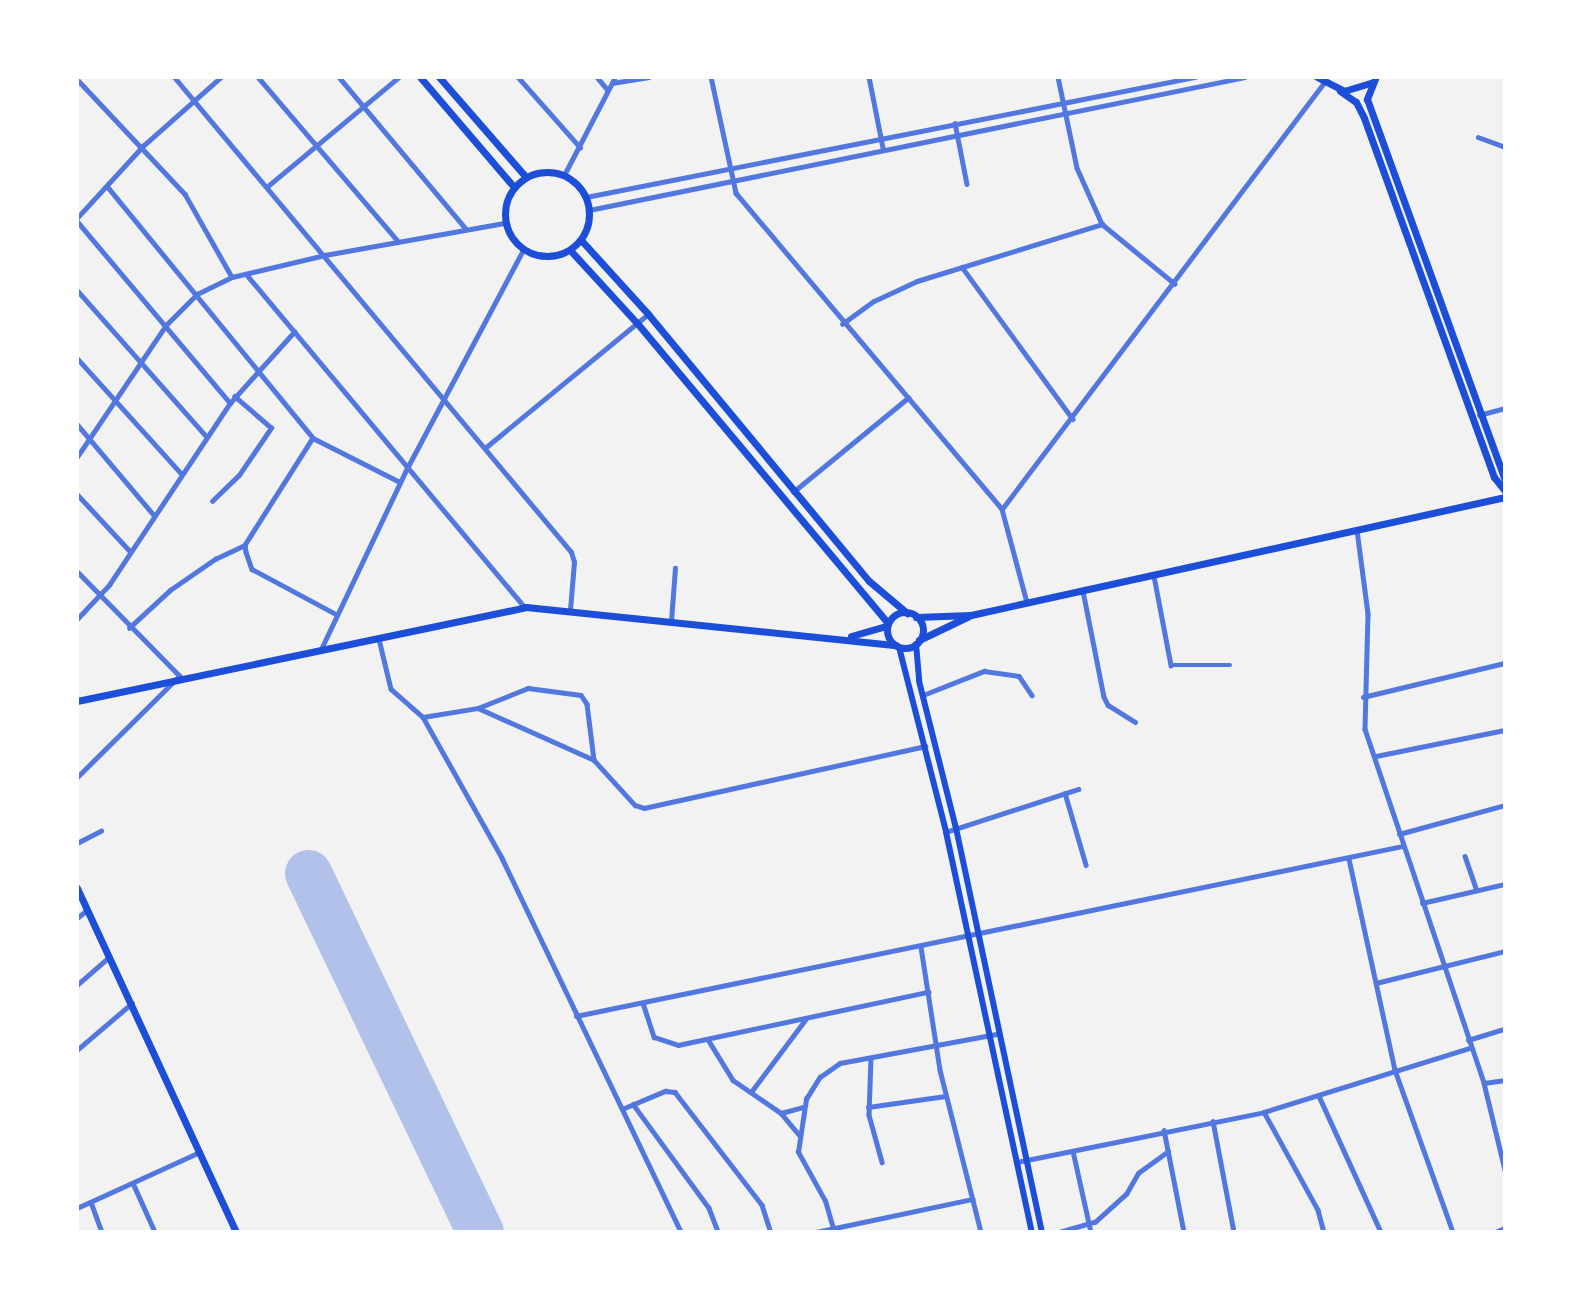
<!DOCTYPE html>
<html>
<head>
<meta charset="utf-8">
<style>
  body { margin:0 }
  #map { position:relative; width:1582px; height:1309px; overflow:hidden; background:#f2f2f2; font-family:Quicksand,sans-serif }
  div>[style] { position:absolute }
  .runway>* { height:47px; margin:-23.5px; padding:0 23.5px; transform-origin:23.5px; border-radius:23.5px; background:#b2c1ea }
  .minor>* { height:4.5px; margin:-2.25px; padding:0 2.25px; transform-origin:2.25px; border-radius:2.25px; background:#5277de }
  .tertiary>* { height:5px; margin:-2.5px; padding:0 2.5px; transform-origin:2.5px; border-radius:2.5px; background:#5277de }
  .secondary>* { height:6px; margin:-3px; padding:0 3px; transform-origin:3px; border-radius:3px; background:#1d4ed8 }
  .primary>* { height:7px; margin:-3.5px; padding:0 3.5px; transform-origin:3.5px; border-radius:3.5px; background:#1d4ed8 }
  .primary>.ring { margin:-3.5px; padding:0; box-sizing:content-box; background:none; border:7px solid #1d4ed8; border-radius:50% }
  .trunk>* { height:7px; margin:-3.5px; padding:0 3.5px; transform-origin:3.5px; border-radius:3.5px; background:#1d4ed8 }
  .trunk>.ring { margin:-3.5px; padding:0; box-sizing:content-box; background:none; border:7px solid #1d4ed8; border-radius:50% }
  span { translate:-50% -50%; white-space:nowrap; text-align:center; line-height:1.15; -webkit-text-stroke:6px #fff; paint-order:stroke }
  .frame { position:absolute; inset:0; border:79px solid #fff; pointer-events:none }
</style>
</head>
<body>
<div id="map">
  <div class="runway">
    <i style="left:308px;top:873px;width:398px;rotate:64.4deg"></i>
  </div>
  <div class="minor">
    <i style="left:258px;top:77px;width:214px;rotate:49.5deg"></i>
    <i style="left:339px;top:77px;width:198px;rotate:50.1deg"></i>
    <i style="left:518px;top:77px;width:94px;rotate:48.5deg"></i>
    <i style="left:597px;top:77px;width:17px;rotate:50deg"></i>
    <i style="left:711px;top:77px;width:119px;rotate:77.8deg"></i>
    <i style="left:736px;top:193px;width:413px;rotate:49.9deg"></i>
    <i style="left:1002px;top:509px;width:96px;rotate:75deg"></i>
    <i style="left:869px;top:77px;width:72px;rotate:78.8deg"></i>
    <i style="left:1058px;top:77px;width:93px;rotate:78.2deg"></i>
    <i style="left:1077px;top:168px;width:61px;rotate:65.9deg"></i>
    <i style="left:1102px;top:224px;width:94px;rotate:39.4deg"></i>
    <i style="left:77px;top:79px;width:158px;rotate:46.8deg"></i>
    <i style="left:185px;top:194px;width:95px;rotate:60.5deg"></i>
    <i style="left:612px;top:83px;width:37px;rotate:-9deg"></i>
    <i style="left:955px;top:123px;width:62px;rotate:78.9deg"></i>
    <i style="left:1478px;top:137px;width:29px;rotate:20deg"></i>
    <i style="left:107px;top:186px;width:325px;rotate:50.7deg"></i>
    <i style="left:313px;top:438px;width:97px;rotate:26.8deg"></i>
    <i style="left:268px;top:186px;width:170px;rotate:-39.8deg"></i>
    <i style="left:77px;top:218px;width:98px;rotate:-47.5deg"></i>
    <i style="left:143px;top:146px;width:104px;rotate:-41.5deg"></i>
    <i style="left:77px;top:221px;width:238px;rotate:49.9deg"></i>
    <i style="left:962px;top:267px;width:188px;rotate:53.9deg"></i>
    <i style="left:247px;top:275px;width:433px;rotate:50.1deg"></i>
    <i style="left:77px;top:290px;width:195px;rotate:48.5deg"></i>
    <i style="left:842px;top:324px;width:39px;rotate:-36deg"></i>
    <i style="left:874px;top:301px;width:47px;rotate:-24.9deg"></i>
    <i style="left:917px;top:281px;width:194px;rotate:-17.1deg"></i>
    <i style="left:77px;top:358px;width:154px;rotate:47.9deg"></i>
    <i style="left:1479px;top:415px;width:27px;rotate:-15deg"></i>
    <i style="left:77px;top:424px;width:118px;rotate:49.8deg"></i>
    <i style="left:313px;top:438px;width:127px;rotate:122.4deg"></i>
    <i style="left:245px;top:545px;width:7px;rotate:82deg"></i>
    <i style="left:246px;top:552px;width:18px;rotate:71deg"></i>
    <i style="left:252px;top:569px;width:95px;rotate:28.2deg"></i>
    <i style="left:485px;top:448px;width:211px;rotate:-39.4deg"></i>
    <i style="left:77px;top:457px;width:159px;rotate:-56deg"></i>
    <i style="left:166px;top:325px;width:44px;rotate:-45deg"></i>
    <i style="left:197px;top:294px;width:39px;rotate:-26deg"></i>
    <i style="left:232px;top:277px;width:96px;rotate:-13.3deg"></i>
    <i style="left:325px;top:255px;width:183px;rotate:-10.1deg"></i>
    <i style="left:793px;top:492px;width:149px;rotate:-39.3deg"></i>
    <i style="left:77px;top:494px;width:78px;rotate:47.1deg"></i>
    <i style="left:212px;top:501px;width:37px;rotate:-44deg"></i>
    <i style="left:239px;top:475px;width:57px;rotate:-55.8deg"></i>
    <i style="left:271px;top:428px;width:48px;rotate:-139.3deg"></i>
    <i style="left:1002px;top:509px;width:533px;rotate:-52.94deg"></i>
    <i style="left:1357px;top:530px;width:85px;rotate:82.5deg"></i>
    <i style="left:1368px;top:614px;width:115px;rotate:91.5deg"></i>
    <i style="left:1365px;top:729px;width:373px;rotate:71.4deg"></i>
    <i style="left:1484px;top:1083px;width:89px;rotate:76.4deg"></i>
    <i style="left:77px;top:571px;width:147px;rotate:45.6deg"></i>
    <i style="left:180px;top:676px;width:145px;rotate:135.3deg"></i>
    <i style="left:1154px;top:576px;width:91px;rotate:79.2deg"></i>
    <i style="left:1171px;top:665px;width:59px"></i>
    <i style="left:1083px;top:591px;width:108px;rotate:78.8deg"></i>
    <i style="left:1104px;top:697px;width:9px;rotate:63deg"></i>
    <i style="left:1108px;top:705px;width:32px;rotate:32deg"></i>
    <i style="left:77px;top:619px;width:47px;rotate:-46.7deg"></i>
    <i style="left:109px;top:585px;width:219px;rotate:-56.4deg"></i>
    <i style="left:230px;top:403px;width:96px;rotate:-48deg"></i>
    <i style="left:671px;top:621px;width:53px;rotate:-85.7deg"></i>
    <i style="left:129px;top:628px;width:56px;rotate:-42.8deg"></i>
    <i style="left:170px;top:590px;width:55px;rotate:-34.6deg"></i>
    <i style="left:215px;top:559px;width:33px;rotate:-25deg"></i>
    <i style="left:379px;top:639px;width:51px;rotate:76.5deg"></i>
    <i style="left:391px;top:689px;width:43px;rotate:41.2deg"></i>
    <i style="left:423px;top:717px;width:162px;rotate:60.7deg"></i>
    <i style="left:502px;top:858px;width:415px;rotate:64.4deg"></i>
    <i style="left:923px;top:695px;width:66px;rotate:-21.5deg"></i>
    <i style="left:984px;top:671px;width:35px;rotate:8deg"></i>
    <i style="left:1019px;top:676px;width:23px;rotate:56deg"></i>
    <i style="left:1363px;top:697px;width:146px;rotate:-13.5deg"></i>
    <i style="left:478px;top:708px;width:127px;rotate:24.1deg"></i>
    <i style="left:594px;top:760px;width:61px;rotate:47.7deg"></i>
    <i style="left:635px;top:805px;width:9px;rotate:18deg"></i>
    <i style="left:644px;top:808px;width:288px;rotate:-12.4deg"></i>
    <i style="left:423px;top:717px;width:56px;rotate:-9.3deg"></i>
    <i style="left:478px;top:708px;width:54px;rotate:-21.8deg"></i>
    <i style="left:528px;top:688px;width:53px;rotate:7.5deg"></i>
    <i style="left:581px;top:695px;width:11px;rotate:56deg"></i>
    <i style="left:587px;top:704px;width:56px;rotate:82.9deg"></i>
    <i style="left:1376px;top:756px;width:132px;rotate:-11.4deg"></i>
    <i style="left:1065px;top:793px;width:75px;rotate:73.7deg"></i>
    <i style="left:946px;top:832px;width:139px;rotate:-18deg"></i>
    <i style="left:1399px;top:834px;width:110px;rotate:-15.3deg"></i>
    <i style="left:77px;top:843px;width:27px;rotate:-27deg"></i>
    <i style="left:1465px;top:856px;width:36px;rotate:71deg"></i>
    <i style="left:1349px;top:859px;width:216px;rotate:77.7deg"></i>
    <i style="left:1395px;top:1070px;width:172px;rotate:70.3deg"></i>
    <i style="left:1422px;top:903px;width:85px;rotate:-12.9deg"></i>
    <i style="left:77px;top:918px;width:13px;rotate:-39deg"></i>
    <i style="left:921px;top:947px;width:124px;rotate:81.2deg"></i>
    <i style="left:940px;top:1070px;width:167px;rotate:75.8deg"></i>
    <i style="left:1376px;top:983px;width:133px;rotate:-13.9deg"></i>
    <i style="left:77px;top:985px;width:43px;rotate:-41.2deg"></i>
    <i style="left:643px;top:1003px;width:36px;rotate:72deg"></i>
    <i style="left:654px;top:1037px;width:25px;rotate:18deg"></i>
    <i style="left:678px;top:1045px;width:256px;rotate:-12deg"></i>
    <i style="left:576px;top:1016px;width:844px;rotate:-11.62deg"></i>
    <i style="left:1468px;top:1040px;width:39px;rotate:-17deg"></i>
    <i style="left:709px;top:1041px;width:46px;rotate:58.4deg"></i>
    <i style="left:733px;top:1080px;width:58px;rotate:34.5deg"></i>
    <i style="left:781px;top:1113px;width:30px;rotate:50deg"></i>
    <i style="left:77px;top:1050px;width:72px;rotate:-40.5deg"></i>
    <i style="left:871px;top:1058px;width:57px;rotate:92deg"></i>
    <i style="left:869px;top:1115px;width:49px;rotate:74.5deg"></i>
    <i style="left:1484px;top:1083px;width:21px;rotate:-8deg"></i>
    <i style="left:751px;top:1092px;width:90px;rotate:-53.1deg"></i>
    <i style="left:1319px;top:1096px;width:149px;rotate:65.5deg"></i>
    <i style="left:633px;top:1104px;width:129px;rotate:53.8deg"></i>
    <i style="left:709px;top:1208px;width:26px;rotate:69deg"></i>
    <i style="left:868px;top:1107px;width:78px;rotate:-8.1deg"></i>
    <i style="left:622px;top:1109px;width:47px;rotate:-22.7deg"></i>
    <i style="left:665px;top:1091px;width:10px;rotate:6deg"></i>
    <i style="left:675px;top:1092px;width:143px;rotate:52.4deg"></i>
    <i style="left:762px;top:1205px;width:28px;rotate:72deg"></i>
    <i style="left:1264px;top:1112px;width:112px;rotate:61.1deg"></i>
    <i style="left:1318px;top:1210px;width:23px;rotate:75deg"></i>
    <i style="left:781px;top:1113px;width:24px;rotate:-15deg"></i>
    <i style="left:1213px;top:1121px;width:113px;rotate:79.3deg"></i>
    <i style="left:1164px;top:1130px;width:104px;rotate:78.9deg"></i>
    <i style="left:1073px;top:1151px;width:83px;rotate:77.5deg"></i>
    <i style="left:1017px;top:1162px;width:252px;rotate:-11.4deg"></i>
    <i style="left:1264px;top:1112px;width:216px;rotate:-17.3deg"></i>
    <i style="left:133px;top:1183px;width:54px;rotate:65.8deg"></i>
    <i style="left:91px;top:1202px;width:32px;rotate:70deg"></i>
    <i style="left:77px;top:1208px;width:135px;rotate:-24.5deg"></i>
    <i style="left:816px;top:1232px;width:160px;rotate:-11.9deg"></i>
    <i style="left:834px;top:1232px;width:32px;rotate:-106deg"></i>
    <i style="left:825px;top:1201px;width:56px;rotate:-118.9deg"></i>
    <i style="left:798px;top:1152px;width:54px;rotate:-81.4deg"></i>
    <i style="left:806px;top:1099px;width:26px;rotate:-58deg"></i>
    <i style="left:820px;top:1077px;width:24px;rotate:-35deg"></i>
    <i style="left:840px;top:1063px;width:160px;rotate:-10.5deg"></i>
    <i style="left:1059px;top:1232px;width:37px;rotate:-16deg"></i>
    <i style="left:1095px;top:1222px;width:42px;rotate:-42.1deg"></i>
    <i style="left:1126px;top:1194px;width:24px;rotate:-60deg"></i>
    <i style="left:1138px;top:1173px;width:37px;rotate:-36deg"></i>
    <i style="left:1495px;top:1232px;width:11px;rotate:-22deg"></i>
  </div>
  <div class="tertiary">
    <i style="left:174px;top:77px;width:619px;rotate:50.11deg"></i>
    <i style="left:571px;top:552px;width:10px;rotate:73deg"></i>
    <i style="left:574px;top:562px;width:48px;rotate:94.8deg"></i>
    <i style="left:564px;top:175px;width:110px;rotate:-62.5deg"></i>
    <i style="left:586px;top:197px;width:621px;rotate:-11.15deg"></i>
    <i style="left:589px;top:210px;width:669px;rotate:-11.46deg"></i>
    <i style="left:321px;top:649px;width:198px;rotate:-64.6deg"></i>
    <i style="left:406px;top:470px;width:249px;rotate:-62deg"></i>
  </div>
  <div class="secondary">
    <i style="left:916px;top:644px;width:37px;rotate:85deg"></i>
    <i style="left:919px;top:681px;width:152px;rotate:75.9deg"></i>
    <i style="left:956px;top:828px;width:413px;rotate:78deg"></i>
    <i style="left:899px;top:647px;width:191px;rotate:75.7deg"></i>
    <i style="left:946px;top:832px;width:409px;rotate:77.9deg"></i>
  </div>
  <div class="primary">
    <i style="left:420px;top:77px;width:145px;rotate:49.5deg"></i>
    <i style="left:439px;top:77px;width:133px;rotate:49deg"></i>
    <i style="left:1317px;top:77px;width:30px;rotate:27deg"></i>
    <i style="left:1344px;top:91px;width:30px;rotate:-17deg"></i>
    <i style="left:1375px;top:79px;width:22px;rotate:112deg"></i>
    <i style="left:1367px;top:99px;width:406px;rotate:70.1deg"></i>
    <i style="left:1340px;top:91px;width:19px;rotate:35deg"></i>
    <i style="left:1356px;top:102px;width:18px;rotate:63deg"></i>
    <i style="left:1364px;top:118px;width:382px;rotate:70.1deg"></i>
    <i style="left:1494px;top:477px;width:18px;rotate:52deg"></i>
    <i class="ring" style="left:505px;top:172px;width:77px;height:77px"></i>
    <i style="left:581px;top:240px;width:100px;rotate:47.8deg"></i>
    <i style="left:648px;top:314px;width:347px;rotate:50.4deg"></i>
    <i style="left:869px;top:581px;width:50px;rotate:40.1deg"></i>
    <i style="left:570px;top:250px;width:99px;rotate:47.5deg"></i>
    <i style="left:637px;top:323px;width:391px;rotate:50.1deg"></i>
  </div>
  <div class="trunk">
    <i class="ring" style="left:887px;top:612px;width:29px;height:29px"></i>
    <i style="left:916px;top:617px;width:55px;rotate:-2.1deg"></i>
    <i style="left:971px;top:615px;width:547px;rotate:-12.46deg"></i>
    <i style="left:851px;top:636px;width:37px;rotate:-16deg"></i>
    <i style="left:919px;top:640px;width:55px;rotate:-25.6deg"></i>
    <i style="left:77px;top:701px;width:459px;rotate:-11.8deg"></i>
    <i style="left:526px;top:607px;width:372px;rotate:5.9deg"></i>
    <i style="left:77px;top:888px;width:379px;rotate:65.2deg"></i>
  </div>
  <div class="frame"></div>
</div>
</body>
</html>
